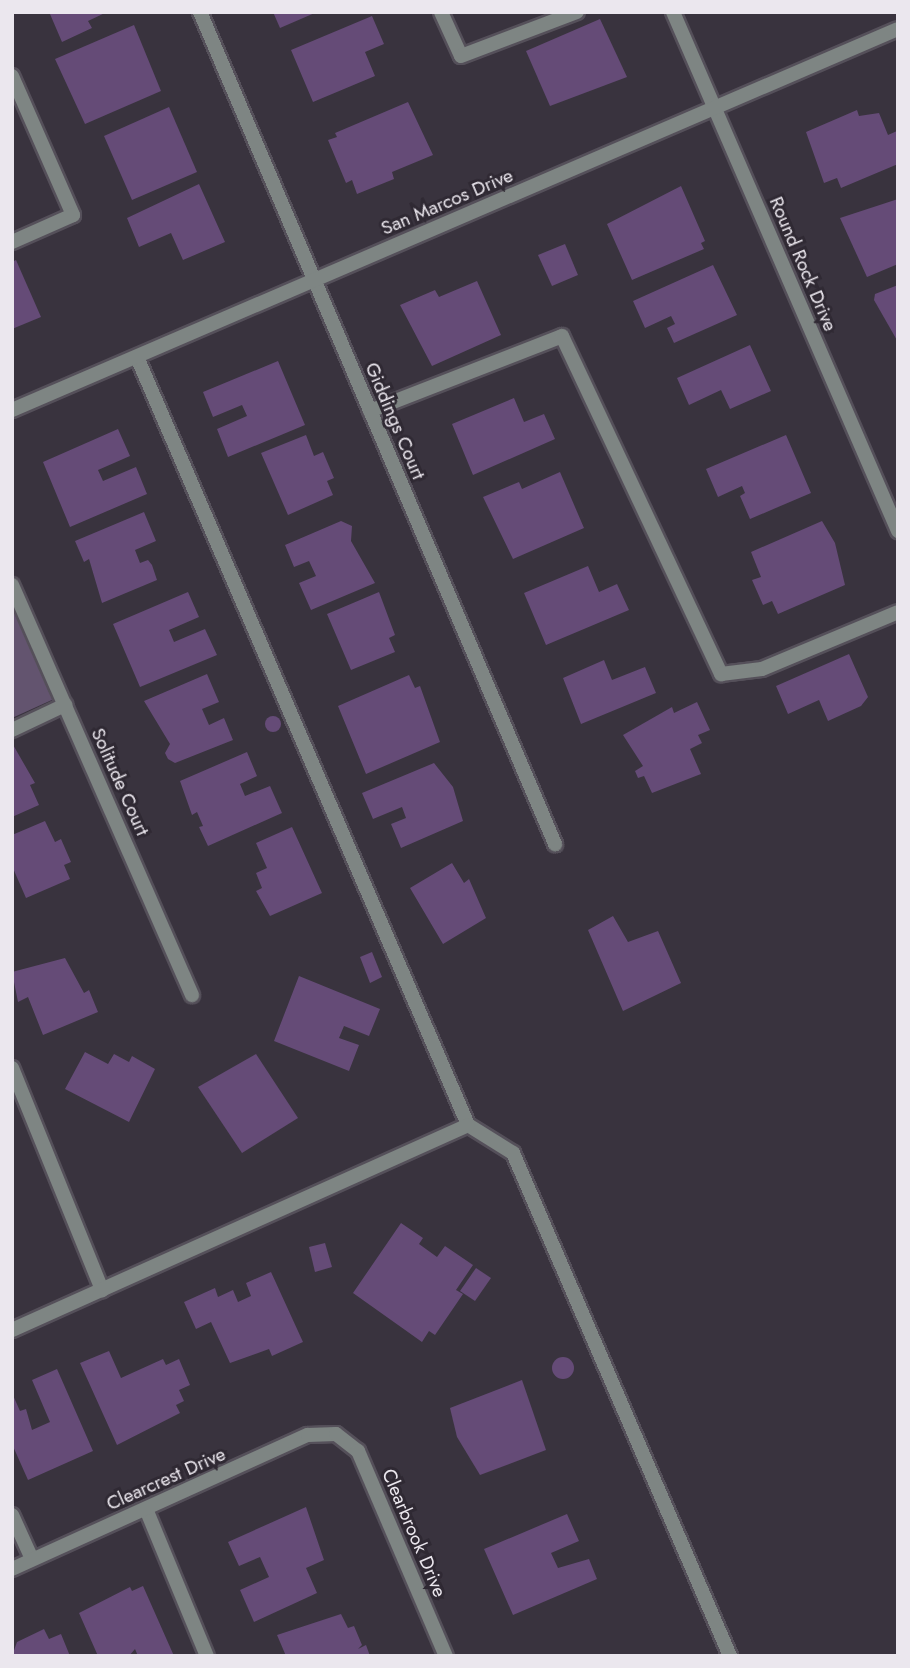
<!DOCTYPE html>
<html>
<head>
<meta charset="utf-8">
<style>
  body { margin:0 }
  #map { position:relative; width:910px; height:1668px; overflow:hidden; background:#39333e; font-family:Jost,sans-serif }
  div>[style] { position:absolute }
  .green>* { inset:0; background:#63546f }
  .building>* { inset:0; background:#654b77 }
  .round { border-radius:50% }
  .roads { filter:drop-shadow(2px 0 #55505a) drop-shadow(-2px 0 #55505a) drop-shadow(0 2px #55505a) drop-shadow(0 -2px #55505a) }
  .service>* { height:14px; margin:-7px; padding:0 7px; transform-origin:7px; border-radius:7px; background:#7e8583 }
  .minor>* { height:14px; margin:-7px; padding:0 7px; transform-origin:7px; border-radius:7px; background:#7e8583 }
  span { translate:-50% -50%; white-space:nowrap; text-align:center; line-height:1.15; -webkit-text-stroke:6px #2f2933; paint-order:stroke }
  .street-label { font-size:19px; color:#ebe7ee }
  .frame { position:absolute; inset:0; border:14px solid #ebe7ee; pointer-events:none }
</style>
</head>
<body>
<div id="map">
  <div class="green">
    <i style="clip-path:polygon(12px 604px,54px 699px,12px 718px)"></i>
  </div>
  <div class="building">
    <i style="clip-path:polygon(55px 12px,107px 12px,88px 21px,92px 28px,62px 42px,50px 14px)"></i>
    <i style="clip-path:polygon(273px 12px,317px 12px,280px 28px)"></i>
    <i style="clip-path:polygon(372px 16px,384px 44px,365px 52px,375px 76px,313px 102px,291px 50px)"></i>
    <i style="clip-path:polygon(600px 19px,627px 77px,550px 106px,526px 51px)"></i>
    <i style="clip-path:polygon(134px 25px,161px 91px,85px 124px,55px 59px)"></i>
    <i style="clip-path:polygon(408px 102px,433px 155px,392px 172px,394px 179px,357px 194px,352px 180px,346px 183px,328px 140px,337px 137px,335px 133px)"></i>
    <i style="clip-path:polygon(169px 107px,197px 172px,132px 200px,104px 136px)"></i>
    <i style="clip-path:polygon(857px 110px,859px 116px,879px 113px,888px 135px,897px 131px,898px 164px,841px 188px,837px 178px,824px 183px,806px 132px)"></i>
    <i style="clip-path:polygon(199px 184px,225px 242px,183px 260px,171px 233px,139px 247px,127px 218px)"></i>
    <i style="clip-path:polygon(681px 186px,705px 241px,701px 243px,704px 249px,632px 280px,607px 224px)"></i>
    <i style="clip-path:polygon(898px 199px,898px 264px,867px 277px,840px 218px)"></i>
    <i style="clip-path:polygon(565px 244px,578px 275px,552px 286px,538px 255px)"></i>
    <i style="clip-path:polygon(16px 260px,41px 317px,12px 329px,12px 262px)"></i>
    <i style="clip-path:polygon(713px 265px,737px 315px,674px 343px,667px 328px,675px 324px,671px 316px,645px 328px,633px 301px)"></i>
    <i style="clip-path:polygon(477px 281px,501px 335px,432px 366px,400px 305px,435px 290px,439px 297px)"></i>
    <i style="clip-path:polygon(898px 285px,898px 342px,874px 300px,875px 294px)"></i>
    <i style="clip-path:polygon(750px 345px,771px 391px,730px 409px,721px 390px,689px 405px,677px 378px)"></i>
    <i style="clip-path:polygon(278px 361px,305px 425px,228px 457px,217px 429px,247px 416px,242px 405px,213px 417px,203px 392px)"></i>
    <i style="clip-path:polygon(514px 398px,524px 422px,544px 414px,555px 439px,473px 475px,452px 424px)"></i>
    <i style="clip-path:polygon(118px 429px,130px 456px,98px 470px,103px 481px,136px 467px,147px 494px,70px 527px,43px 462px)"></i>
    <i style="clip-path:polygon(306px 435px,314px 456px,323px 452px,334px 478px,327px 481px,333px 495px,288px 515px,261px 453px)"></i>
    <i style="clip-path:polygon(786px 435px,811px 493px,750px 519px,740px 496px,745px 493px,742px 486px,718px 497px,706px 469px)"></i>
    <i style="clip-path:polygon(560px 472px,584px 528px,513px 559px,483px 497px,519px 482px,522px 489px)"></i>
    <i style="clip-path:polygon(144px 512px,156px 541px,135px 550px,140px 563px,148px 560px,152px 565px,157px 580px,102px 603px,89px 559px,84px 562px,75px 541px)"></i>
    <i style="clip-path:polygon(341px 521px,352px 526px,351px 541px,375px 583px,311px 610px,299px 583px,316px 576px,309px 561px,294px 567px,285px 545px)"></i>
    <i style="clip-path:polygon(822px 521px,835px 543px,845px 585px,778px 614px,772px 601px,763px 605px,752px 580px,761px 577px,751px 552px)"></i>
    <i style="clip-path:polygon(588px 566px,599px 592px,617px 584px,629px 610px,546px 645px,524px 593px)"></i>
    <i style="clip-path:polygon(188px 592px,199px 617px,169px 630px,174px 642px,205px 629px,217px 655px,140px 687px,113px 624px)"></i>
    <i style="clip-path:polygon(379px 592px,395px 635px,389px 638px,395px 652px,351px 670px,327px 614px)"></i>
    <i style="clip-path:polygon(849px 654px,868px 697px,861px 706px,828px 721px,819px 700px,788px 714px,776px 686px)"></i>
    <i style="clip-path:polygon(604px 660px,612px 680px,645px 667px,656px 693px,581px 724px,563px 678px)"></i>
    <i style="clip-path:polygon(207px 674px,219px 702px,202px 709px,209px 725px,224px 718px,233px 740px,175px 763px,168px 759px,165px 753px,170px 744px,144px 701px)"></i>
    <i style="clip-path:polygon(409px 675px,415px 688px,420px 686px,440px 742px,366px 774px,338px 706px)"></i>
    <i style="clip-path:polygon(697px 702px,710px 730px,698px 735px,702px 743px,690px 749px,701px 774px,652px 793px,644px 776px,638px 778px,635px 771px,643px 766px,623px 735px,672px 707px,674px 713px)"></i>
    <i class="round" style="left:265px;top:716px;width:16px;height:16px"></i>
    <i style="clip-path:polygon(12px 743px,35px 783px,30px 785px,39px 805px,12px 817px)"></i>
    <i style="clip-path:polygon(247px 752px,257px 776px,240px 784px,245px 796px,270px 786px,282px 813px,208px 846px,199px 827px,203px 826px,197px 812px,192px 815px,180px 781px)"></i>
    <i style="clip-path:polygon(434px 763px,453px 787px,463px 821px,401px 848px,391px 824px,406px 818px,402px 807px,373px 819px,362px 793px)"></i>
    <i style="clip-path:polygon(45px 821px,55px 842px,61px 839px,71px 862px,64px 865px,70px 879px,26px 898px,12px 866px,12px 835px)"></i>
    <i style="clip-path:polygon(292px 827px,322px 893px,270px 916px,256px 891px,262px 888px,256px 873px,267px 868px,256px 843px)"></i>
    <i style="clip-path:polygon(452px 863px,464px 883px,469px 879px,486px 918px,443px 944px,410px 888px)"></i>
    <i style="clip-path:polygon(613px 916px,628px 942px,658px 931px,681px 983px,623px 1011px,588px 930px)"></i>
    <i style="clip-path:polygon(372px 952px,382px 977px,370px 983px,360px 957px)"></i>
    <i style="clip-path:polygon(65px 958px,84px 993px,89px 990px,98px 1012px,43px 1035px,28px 997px,18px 1002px,12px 972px)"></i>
    <i style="clip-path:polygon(299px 976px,380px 1009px,369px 1036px,344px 1026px,339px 1038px,359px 1045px,349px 1071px,274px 1041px)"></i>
    <i style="clip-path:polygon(85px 1052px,108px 1064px,114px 1054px,129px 1062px,132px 1056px,155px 1069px,129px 1122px,65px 1089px)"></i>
    <i style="clip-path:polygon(256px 1054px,298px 1118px,242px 1153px,198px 1087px)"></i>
    <i style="clip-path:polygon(401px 1223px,423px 1238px,419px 1244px,437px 1257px,445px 1246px,473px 1265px,456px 1290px,463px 1294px,435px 1335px,429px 1331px,422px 1342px,353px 1293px)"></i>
    <i style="clip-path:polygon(325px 1243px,332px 1267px,315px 1272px,309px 1247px)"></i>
    <i style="clip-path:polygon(476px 1268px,491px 1278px,475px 1301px,460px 1291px)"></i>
    <i style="clip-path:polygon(271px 1272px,303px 1342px,272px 1356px,269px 1349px,230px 1363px,211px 1322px,196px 1329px,184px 1302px,215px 1288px,218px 1297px,233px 1290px,238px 1302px,251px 1296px,246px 1283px)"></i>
    <i style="clip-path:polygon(109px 1351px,121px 1378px,163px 1359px,166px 1365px,179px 1359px,190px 1385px,179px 1390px,184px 1401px,176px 1405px,180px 1413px,117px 1445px,80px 1363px)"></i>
    <i class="round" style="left:552px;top:1357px;width:22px;height:22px"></i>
    <i style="clip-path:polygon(57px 1369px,93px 1451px,28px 1480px,12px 1444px,12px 1393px,20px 1411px,26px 1409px,32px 1430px,50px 1422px,32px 1380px)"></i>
    <i style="clip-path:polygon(522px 1380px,546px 1450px,480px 1475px,457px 1437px,450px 1408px)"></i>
    <i style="clip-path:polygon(306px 1507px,324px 1560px,306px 1568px,317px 1593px,254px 1622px,240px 1590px,269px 1577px,260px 1557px,239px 1566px,228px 1542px)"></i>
    <i style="clip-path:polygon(567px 1514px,579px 1541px,551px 1553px,558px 1568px,589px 1559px,597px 1579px,513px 1615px,484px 1549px)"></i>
    <i style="clip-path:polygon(143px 1586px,174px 1656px,138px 1656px,135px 1649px,129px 1656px,98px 1656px,79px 1613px,130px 1587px,132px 1591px)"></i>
    <i style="clip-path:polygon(341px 1614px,348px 1628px,354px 1626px,362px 1645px,358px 1649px,366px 1645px,370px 1656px,286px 1656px,277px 1635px)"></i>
    <i style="clip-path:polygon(44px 1629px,49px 1639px,61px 1634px,70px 1656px,12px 1656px,17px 1642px)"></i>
  </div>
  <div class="roads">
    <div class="service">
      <i style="left:441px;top:12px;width:48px;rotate:65.6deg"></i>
      <i style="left:461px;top:56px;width:124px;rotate:-20.8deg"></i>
      <i style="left:12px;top:76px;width:152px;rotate:66.3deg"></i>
      <i style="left:73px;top:215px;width:67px;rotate:156.1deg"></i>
      <i style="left:137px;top:357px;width:836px;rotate:66.68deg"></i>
      <i style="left:468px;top:1125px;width:53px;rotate:31.9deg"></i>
      <i style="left:513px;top:1153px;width:548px;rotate:66.66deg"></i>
      <i style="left:370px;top:411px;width:206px;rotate:-21.3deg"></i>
      <i style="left:562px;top:336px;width:374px;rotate:64.8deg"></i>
      <i style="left:721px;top:674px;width:41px;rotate:-7deg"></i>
      <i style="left:762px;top:669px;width:147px;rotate:-22.7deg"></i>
      <i style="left:12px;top:730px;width:59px;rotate:-25.3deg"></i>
      <i style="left:12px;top:1068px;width:240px;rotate:67.9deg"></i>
      <i style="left:12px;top:1330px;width:500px;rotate:-24.2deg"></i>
      <i style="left:146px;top:1509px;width:159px;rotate:67.5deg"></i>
      <i style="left:12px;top:1515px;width:48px;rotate:65.6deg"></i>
    </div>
    <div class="minor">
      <i style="left:200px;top:12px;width:905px;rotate:66.89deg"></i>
      <i style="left:673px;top:12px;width:566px;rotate:66.56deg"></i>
      <i style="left:12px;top:410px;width:964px;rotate:-23.27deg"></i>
      <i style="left:12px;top:585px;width:448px;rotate:66.3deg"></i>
      <i style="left:12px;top:1569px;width:325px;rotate:-24.4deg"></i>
      <i style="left:308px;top:1435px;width:28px;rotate:-2deg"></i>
      <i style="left:336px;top:1434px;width:28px;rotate:38deg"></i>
      <i style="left:358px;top:1451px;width:223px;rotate:66.8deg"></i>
    </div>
  </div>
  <div class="street-label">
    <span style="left:447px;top:202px;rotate:-23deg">San Marcos Drive</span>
    <span style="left:803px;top:264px;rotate:67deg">Round Rock Drive</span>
    <span style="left:395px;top:421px;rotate:67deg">Giddings Court</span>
    <span style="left:120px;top:782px;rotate:66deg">Solitude Court</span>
    <span style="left:166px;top:1479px;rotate:-24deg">Clearcrest Drive</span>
    <span style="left:414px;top:1533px;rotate:67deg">Clearbrook Drive</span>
  </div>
  <div class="frame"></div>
</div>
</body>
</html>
